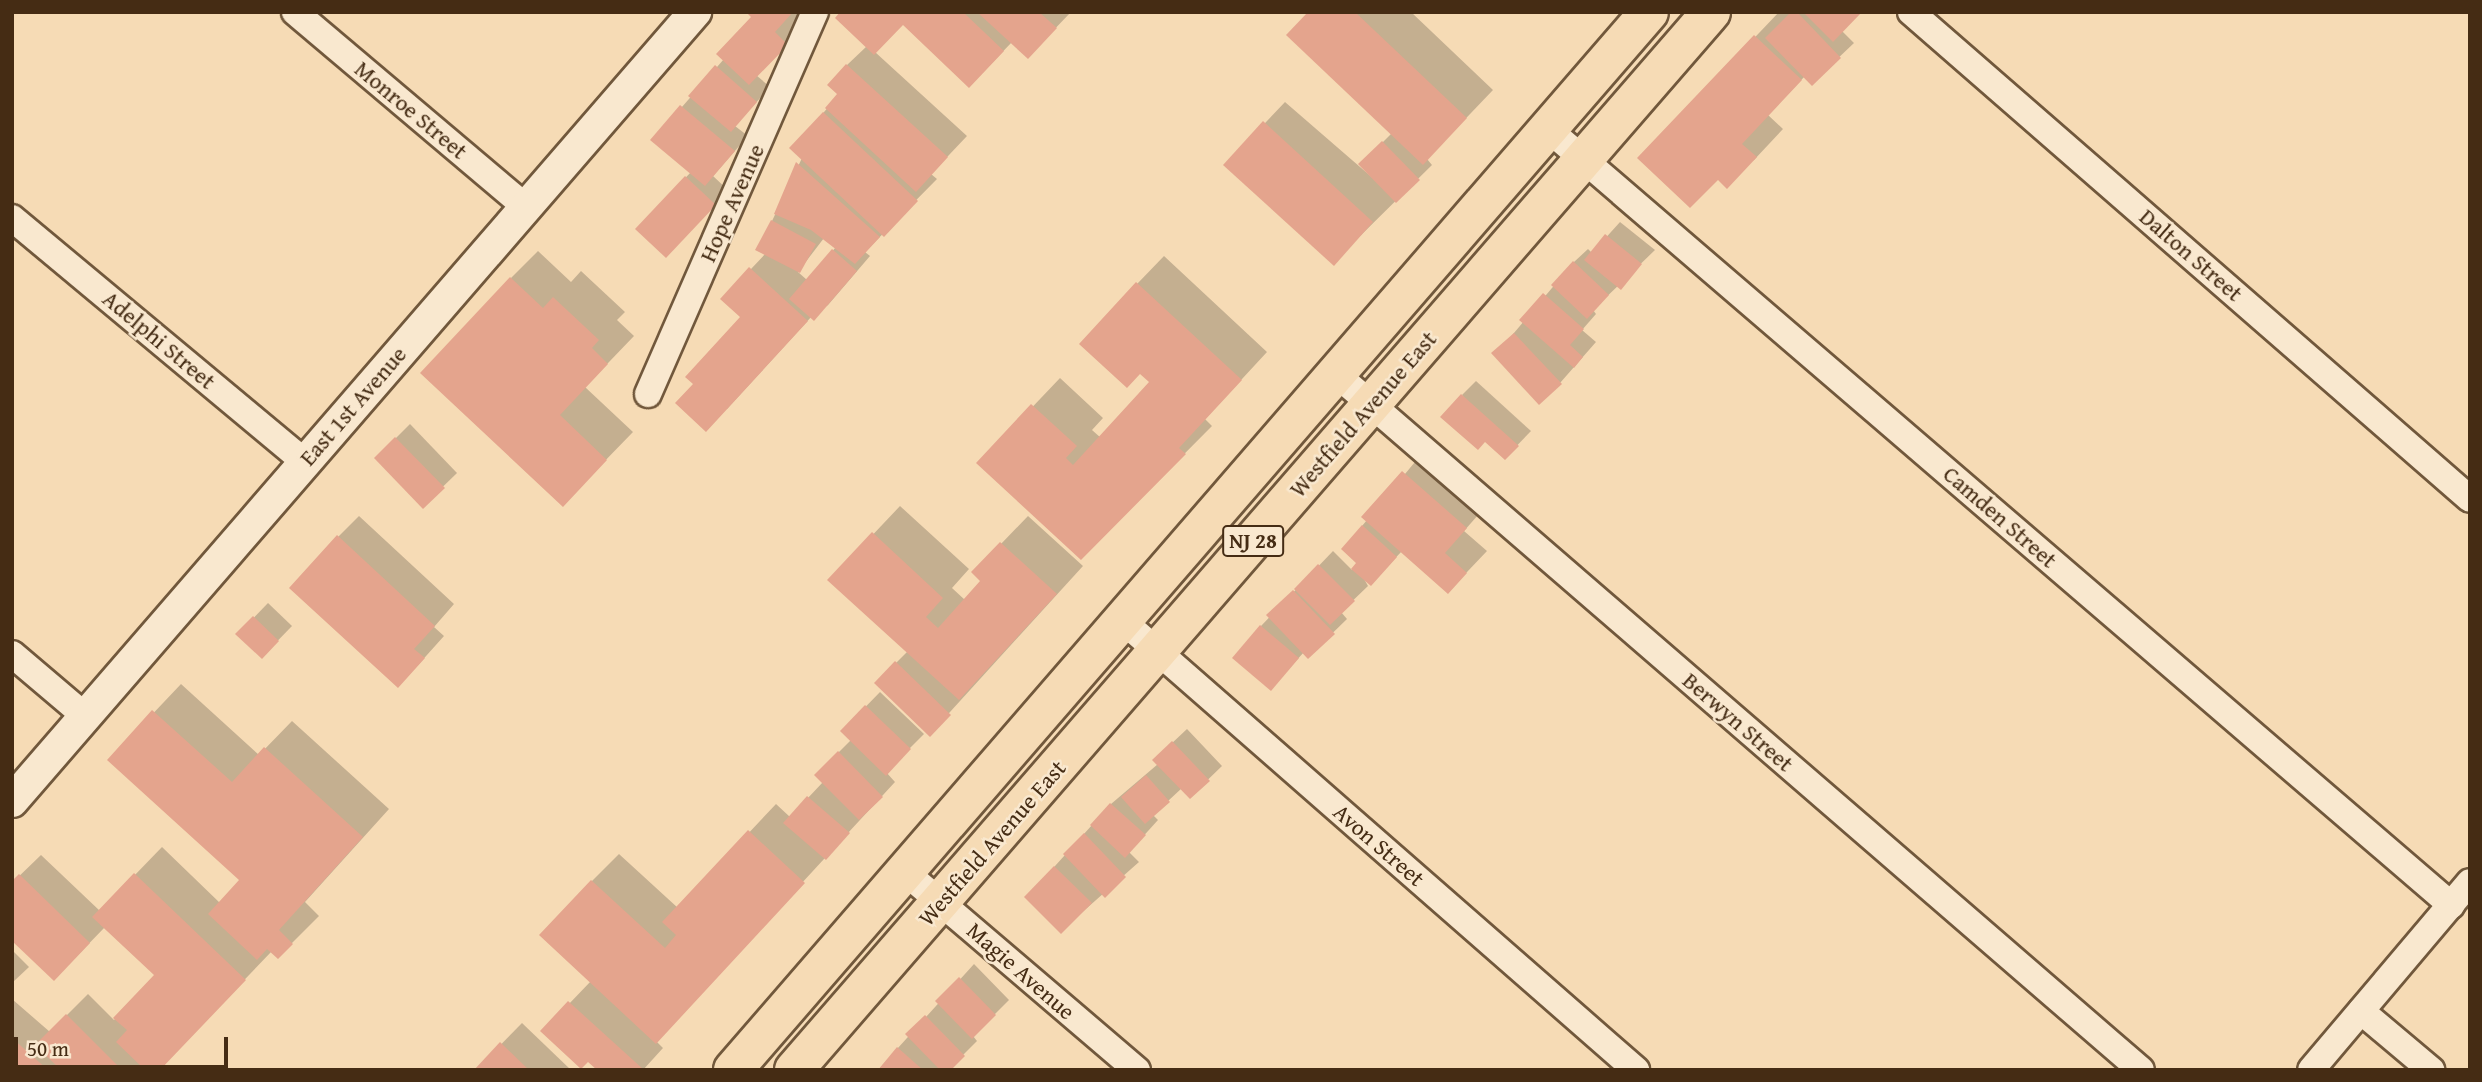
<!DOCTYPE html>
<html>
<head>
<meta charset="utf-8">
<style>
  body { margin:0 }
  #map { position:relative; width:2482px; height:1082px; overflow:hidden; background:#f6dbb5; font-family:"Gentium Book Plus",serif }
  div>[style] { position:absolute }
  .shadow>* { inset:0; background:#0003 }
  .building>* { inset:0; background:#e4a48d }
  .roads { filter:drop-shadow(2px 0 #71583c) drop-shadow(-2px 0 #71583c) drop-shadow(0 2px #71583c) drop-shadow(0 -2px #71583c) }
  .minor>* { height:26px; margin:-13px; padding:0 13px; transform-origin:13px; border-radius:13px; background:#f9e8cf }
  .tertiary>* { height:32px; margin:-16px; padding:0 16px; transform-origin:16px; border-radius:16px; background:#f9e8cf }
  .primary>* { height:38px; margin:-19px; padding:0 19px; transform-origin:19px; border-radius:19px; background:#f6dbb5 }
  span { translate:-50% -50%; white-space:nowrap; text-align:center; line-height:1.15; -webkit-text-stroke:5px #f9e8cf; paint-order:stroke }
  .shield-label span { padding:2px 5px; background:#f9e8cf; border:2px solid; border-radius:5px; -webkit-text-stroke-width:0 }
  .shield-label { font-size:21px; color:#452c14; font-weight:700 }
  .street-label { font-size:23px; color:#452c14 }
  .frame { position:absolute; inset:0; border:14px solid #452c14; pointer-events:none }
  .scale { position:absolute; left:14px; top:1037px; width:214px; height:32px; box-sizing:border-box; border:4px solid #452c14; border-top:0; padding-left:9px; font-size:21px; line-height:24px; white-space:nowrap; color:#452c14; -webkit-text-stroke:5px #f9e8cf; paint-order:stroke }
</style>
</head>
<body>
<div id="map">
  <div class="shadow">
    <i style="clip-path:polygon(748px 12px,796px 12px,807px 23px,756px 75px,770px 87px,735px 126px,748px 136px,713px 176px,728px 190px,680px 242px,637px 229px,691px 172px,653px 140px,724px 59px,754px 17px)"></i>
    <i style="clip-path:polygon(evenodd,843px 12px,1071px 12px,1048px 36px,1012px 42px,990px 65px,903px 23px,875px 52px,967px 136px,931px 174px,937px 179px,865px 252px,870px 256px,828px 305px,812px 316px,727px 409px,696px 384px,743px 317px,751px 269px,766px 253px,772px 221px,802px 158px,792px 148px,840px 94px,847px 65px,867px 46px,843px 12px,824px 238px,836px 247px,807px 280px,798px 272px,824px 238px)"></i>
    <i style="clip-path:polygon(1310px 12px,1411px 12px,1493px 90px,1427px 159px,1432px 165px,1354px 242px,1226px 164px,1285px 102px,1382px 186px,1361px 164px,1392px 133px)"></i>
    <i style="clip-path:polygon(1779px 12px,1860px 12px,1842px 31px,1854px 43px,1812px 83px,1805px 76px,1768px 115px,1783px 129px,1754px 160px,1718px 178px,1640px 158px)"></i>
    <i style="clip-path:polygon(1620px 222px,1655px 250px,1593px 310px,1596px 314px,1582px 330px,1596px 342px,1560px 383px,1508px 340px,1574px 262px,1588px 249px,1592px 253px)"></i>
    <i style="clip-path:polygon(538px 251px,571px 282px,581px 271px,625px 312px,617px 320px,634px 336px,585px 387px,633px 432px,563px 504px,511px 278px)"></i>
    <i style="clip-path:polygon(1164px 256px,1267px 352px,1205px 419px,1212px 426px,1081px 558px,979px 463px,1060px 378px,1103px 418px,1092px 430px,1101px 438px,1152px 382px,1137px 284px)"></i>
    <i style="clip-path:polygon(1476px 381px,1531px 431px,1505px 458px,1462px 395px)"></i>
    <i style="clip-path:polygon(410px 424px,457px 473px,423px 506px,376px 458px)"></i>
    <i style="clip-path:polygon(1424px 451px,1486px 506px,1464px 531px,1487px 551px,1448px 592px,1402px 551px,1384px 570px,1363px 577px,1368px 586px,1341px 612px,1347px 619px,1308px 657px,1304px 652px,1271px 689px,1261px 626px,1333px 551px,1352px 570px,1358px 562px,1343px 549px)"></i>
    <i style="clip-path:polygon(900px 506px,969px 569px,952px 588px,965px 600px,983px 581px,974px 572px,1028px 516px,1083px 566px,930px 734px,876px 683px,908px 651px,830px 580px)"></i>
    <i style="clip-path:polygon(359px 516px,454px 604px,434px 627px,444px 636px,418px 665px,338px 537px)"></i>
    <i style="clip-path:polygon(268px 603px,292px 626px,262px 657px,238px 634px)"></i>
    <i style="clip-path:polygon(181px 684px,259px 755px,292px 721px,389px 809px,305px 902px,319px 916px,278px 957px,272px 951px,158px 1070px,12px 1070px,12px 999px,50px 1032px,88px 994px,114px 1020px,156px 975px,105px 927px,75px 958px,12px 883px,41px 855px,100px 911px,162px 847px,220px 903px,241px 880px,109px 760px)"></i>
    <i style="clip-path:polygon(880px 692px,924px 734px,886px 772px,895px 782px,656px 1041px,663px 1048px,643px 1070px,543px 1031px,591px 981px,542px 935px,592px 881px,619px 854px,678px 908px,776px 804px,790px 817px,823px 782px,816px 775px,851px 740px,842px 731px)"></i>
    <i style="clip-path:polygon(1187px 729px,1222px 766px,1190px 797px,1182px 788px,1153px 815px,1158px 820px,1129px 852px,1139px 862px,1061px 931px,1027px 897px,1111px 804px,1158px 764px,1154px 760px)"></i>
    <i style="clip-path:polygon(12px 950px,29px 967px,12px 983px)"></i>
    <i style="clip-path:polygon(974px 964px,1009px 1000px,973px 1036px,977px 1041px,951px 1067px,953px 1070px,878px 1070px)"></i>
    <i style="clip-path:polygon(522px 1023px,571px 1070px,476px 1070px)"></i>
  </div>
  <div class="building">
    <i style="clip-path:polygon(746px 12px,793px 12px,775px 32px,788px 45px,749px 85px,716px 54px,751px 17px)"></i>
    <i style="clip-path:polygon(840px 12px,963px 12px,1004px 51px,969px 88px,903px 25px,874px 55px,835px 18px)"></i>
    <i style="clip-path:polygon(977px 12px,1039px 12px,1057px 28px,1028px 59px)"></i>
    <i style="clip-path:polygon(1308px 12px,1355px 12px,1467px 118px,1423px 165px,1286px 35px)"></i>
    <i style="clip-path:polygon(1791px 12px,1797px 12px,1841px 58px,1812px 86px,1765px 38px)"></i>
    <i style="clip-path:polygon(1803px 12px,1862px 12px,1833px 42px)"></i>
    <i style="clip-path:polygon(1754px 35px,1802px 80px,1742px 144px,1757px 157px,1727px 189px,1718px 180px,1690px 208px,1637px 158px)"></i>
    <i style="clip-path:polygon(846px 64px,948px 157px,916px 192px,825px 108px,837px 94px,827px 85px)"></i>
    <i style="clip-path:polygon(715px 65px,757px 102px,731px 132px,688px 96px)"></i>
    <i style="clip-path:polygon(680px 105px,735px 151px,705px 186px,650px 140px)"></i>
    <i style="clip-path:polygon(823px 112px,918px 201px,884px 237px,789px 148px)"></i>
    <i style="clip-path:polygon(1263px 121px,1373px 222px,1334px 266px,1223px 165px)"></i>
    <i style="clip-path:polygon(1382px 141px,1420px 180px,1396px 203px,1358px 164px)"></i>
    <i style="clip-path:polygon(796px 162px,880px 237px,855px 264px,811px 230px,774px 214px)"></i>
    <i style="clip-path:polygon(685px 176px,716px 205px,666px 258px,635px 229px)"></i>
    <i style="clip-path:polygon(771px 220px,816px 244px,800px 273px,755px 250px)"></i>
    <i style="clip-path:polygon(1605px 234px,1642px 264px,1621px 290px,1584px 260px)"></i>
    <i style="clip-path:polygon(832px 249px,857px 271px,814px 321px,789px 299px)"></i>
    <i style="clip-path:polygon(1573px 261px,1609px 295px,1587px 319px,1551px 285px)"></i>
    <i style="clip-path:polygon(749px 267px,808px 321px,706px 432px,675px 403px,693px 384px,685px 377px,740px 317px,720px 299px)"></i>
    <i style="clip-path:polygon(510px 277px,543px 308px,553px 297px,599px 340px,592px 348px,608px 364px,560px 415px,607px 460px,563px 507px,420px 373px)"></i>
    <i style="clip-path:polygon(1136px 282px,1242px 380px,1179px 448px,1186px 454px,1081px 560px,976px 463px,1031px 404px,1077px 446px,1066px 458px,1073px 465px,1149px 382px,1140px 374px,1127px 388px,1079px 344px)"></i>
    <i style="clip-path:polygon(1543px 293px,1584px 329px,1570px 345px,1583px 357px,1574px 368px,1519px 320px)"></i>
    <i style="clip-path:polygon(1514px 333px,1562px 384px,1539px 405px,1491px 353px)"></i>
    <i style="clip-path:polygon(1461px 394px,1519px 446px,1505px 460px,1485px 442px,1478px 450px,1440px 417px)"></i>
    <i style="clip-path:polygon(395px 437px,445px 488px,423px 509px,374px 458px)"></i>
    <i style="clip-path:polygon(1402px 471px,1467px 528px,1445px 553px,1467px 573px,1448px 594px,1361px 517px)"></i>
    <i style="clip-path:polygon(1362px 525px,1397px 557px,1371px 586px,1351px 569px,1356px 563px,1341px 549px)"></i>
    <i style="clip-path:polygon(872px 532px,943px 598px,926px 617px,938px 628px,980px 581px,971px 572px,1000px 542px,1057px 594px,959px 700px,827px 580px)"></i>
    <i style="clip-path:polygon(337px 535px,435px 626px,414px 649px,425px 658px,398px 688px,289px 588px)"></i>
    <i style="clip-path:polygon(1318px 564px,1355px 601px,1330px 625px,1294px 589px)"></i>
    <i style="clip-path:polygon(1293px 590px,1335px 634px,1308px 659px,1266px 615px)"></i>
    <i style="clip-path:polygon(253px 616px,279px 641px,262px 659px,235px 634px)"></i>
    <i style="clip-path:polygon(1260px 625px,1299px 658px,1271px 691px,1232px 658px)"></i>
    <i style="clip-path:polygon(895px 661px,951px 715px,930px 737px,874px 683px)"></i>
    <i style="clip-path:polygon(865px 705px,911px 749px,886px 776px,840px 731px)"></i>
    <i style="clip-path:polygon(152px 710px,232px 782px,264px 747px,363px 837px,279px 930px,293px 944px,278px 959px,267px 949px,257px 960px,208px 914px,239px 880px,107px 760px)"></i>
    <i style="clip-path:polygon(1172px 741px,1210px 781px,1190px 799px,1152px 760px)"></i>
    <i style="clip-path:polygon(838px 751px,883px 797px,859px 820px,814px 775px)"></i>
    <i style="clip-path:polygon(1146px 775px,1170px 802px,1145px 824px,1121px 797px)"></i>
    <i style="clip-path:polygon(807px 796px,850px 833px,826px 860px,783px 823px)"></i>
    <i style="clip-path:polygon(1110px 803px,1146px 835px,1125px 858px,1090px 825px)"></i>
    <i style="clip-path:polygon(748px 830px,805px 883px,656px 1044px,539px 935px,591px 880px,665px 948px,676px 935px,662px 922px)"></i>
    <i style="clip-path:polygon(1084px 833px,1126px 877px,1105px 898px,1063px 854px)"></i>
    <i style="clip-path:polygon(1054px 866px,1092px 903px,1061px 934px,1024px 897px)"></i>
    <i style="clip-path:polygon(134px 873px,246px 980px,160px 1070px,145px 1070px,116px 1042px,127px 1030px,113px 1018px,154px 975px,92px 917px)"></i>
    <i style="clip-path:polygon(19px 874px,90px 943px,54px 981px,12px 941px,12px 881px)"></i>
    <i style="clip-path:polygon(959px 977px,996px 1015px,972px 1039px,935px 1001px)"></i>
    <i style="clip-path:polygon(568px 1001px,644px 1070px,597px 1070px,588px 1062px,581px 1069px,540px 1031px)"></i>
    <i style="clip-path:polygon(66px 1014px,122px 1070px,61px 1070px,35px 1045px)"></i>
    <i style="clip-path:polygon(925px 1015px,965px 1056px,951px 1070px,940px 1070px,905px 1034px)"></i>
    <i style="clip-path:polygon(12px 1038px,48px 1070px,12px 1070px)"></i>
    <i style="clip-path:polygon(500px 1042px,529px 1070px,474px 1070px)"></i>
    <i style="clip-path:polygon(897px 1047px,923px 1070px,878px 1070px)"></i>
  </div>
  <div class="roads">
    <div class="minor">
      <i style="left:295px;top:12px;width:302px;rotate:40.2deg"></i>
      <i style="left:1911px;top:12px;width:741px;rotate:41.06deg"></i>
      <i style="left:1548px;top:129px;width:1191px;rotate:40.67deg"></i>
      <i style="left:12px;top:218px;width:381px;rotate:39.8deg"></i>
      <i style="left:1336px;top:374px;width:1064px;rotate:40.85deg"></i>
      <i style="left:648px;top:394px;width:417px;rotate:-66.4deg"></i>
      <i style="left:1123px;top:621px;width:682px;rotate:41.19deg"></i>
      <i style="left:12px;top:654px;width:96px;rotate:40.3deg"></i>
      <i style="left:905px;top:872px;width:305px;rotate:40.5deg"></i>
      <i style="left:2361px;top:1011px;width:92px;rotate:40.1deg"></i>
      <i style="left:2311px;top:1070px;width:246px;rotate:-49.8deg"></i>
    </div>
    <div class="tertiary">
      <i style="left:12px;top:801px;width:1044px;rotate:-49.12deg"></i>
    </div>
    <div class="primary">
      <i style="left:733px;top:1070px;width:1399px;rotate:-49.11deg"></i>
      <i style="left:794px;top:1070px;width:1400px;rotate:-49.08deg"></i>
    </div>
  </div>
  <div class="shield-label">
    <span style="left:1253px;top:541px">NJ 28</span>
  </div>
  <div class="street-label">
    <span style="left:411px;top:110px;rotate:40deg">Monroe Street</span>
    <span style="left:732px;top:203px;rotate:-66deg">Hope Avenue</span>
    <span style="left:2191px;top:255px;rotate:41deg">Dalton Street</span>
    <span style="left:159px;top:340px;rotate:40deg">Adelphi Street</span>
    <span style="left:353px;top:406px;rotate:-49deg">East 1st Avenue</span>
    <span style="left:1363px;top:414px;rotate:-49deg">Westfield Avenue East</span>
    <span style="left:2000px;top:517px;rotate:41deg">Camden Street</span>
    <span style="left:1738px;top:722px;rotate:41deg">Berwyn Street</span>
    <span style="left:992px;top:843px;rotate:-49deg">Westfield Avenue East</span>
    <span style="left:1379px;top:845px;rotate:41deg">Avon Street</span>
    <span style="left:1021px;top:971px;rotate:41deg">Magie Avenue</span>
  </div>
  <div class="frame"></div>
  <div class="scale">50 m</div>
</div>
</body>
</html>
